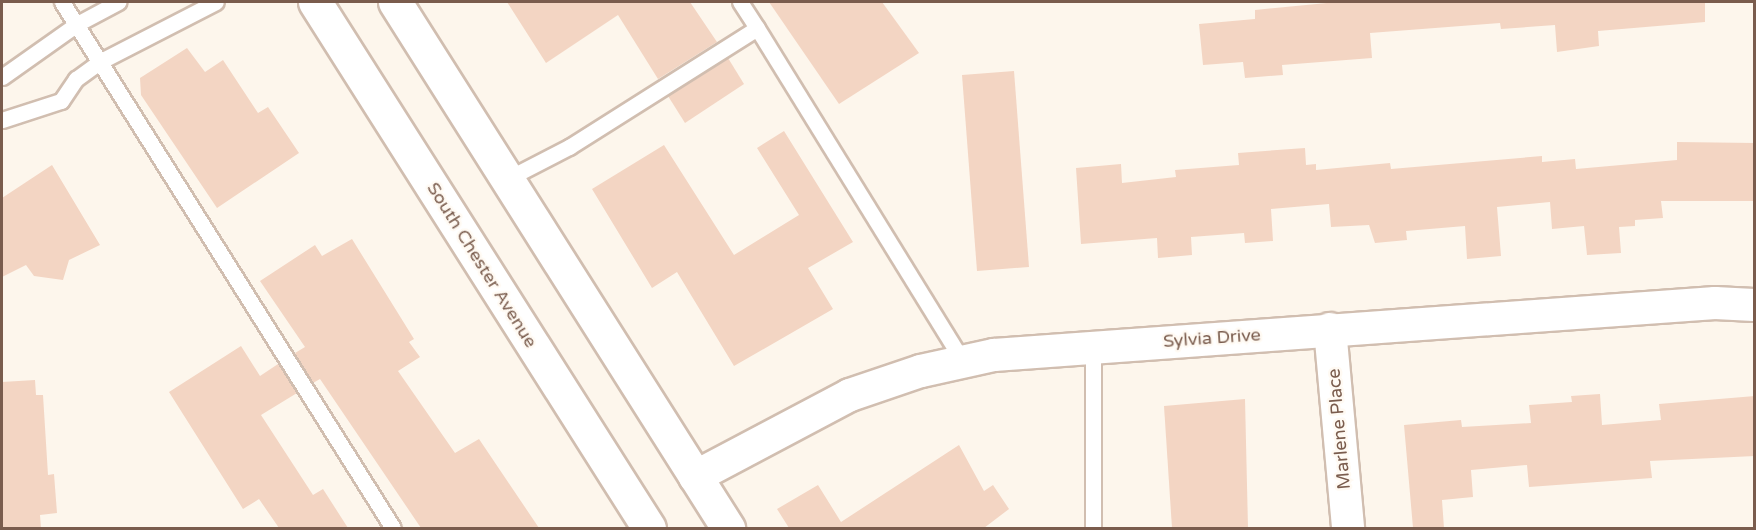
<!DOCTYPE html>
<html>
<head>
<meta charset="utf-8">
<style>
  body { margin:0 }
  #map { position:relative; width:1756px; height:530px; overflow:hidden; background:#fdf6ec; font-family:"Varela Round",sans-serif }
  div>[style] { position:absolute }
  .building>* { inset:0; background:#f3d5c3 }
  .roads { filter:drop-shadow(2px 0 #d1beb0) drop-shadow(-2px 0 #d1beb0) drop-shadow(0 2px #d1beb0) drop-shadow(0 -2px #d1beb0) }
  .service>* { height:15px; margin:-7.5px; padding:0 7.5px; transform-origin:7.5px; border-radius:7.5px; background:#fff }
  .minor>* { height:32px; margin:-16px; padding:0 16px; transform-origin:16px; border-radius:16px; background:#fff }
  .secondary>* { height:33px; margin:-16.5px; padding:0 16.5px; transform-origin:16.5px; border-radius:16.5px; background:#fff }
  span { translate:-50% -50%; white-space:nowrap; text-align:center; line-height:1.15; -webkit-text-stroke:5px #fffaf3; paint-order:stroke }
  .street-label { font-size:18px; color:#7a5c4d }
  .frame { position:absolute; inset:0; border:3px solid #7a5c4d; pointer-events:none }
</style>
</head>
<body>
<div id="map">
  <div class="building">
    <i style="clip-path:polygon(507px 2px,690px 2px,717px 42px,658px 79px,618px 15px,546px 63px)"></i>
    <i style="clip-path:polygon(769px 2px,882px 2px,919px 53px,839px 104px)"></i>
    <i style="clip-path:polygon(1337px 2px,1705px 2px,1705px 22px,1598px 31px,1599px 46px,1557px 52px,1555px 25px,1501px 29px,1500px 23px,1370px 33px,1372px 58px,1282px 65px,1283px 75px,1245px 78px,1243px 62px,1203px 65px,1199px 24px,1255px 19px,1255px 10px)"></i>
    <i style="clip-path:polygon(187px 48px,205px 72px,223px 60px,258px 113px,268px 107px,299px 153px,217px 208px,141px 95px,140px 78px)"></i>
    <i style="clip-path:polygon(728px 58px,744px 84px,685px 123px,668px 96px)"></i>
    <i style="clip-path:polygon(1014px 71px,1029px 267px,977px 271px,962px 75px)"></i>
    <i style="clip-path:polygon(784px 131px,853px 242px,808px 268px,833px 309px,734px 366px,677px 272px,652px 288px,592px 189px,664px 145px,734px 255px,799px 215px,757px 148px)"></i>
    <i style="clip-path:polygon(1677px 142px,1755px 143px,1755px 201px,1661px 201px,1663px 218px,1635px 220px,1635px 226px,1619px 227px,1621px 253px,1587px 255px,1584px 226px,1552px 229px,1550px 202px,1497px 207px,1501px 256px,1467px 259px,1465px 226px,1406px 231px,1407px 240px,1375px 243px,1369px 225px,1331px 227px,1329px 204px,1271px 209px,1273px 241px,1245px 243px,1244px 233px,1191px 237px,1192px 255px,1158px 258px,1157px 238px,1081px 244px,1076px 168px,1121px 164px,1122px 183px,1176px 177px,1175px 170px,1239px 165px,1238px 153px,1305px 148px,1306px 165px,1316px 164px,1316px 170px,1390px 163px,1391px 169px,1542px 156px,1542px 162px,1575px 159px,1576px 169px,1677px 160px)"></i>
    <i style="clip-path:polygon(52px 165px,100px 245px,69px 260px,63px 280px,34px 276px,26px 265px,2px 277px,2px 198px)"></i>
    <i style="clip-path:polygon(352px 239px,414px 339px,409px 342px,420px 357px,398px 371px,455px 453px,479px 439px,539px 528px,421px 528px,320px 379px,313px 383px,295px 353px,305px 347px,260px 281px,315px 245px,322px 256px)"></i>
    <i style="clip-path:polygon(241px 346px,260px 376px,278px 364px,297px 393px,261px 415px,313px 495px,323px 489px,348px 528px,279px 528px,259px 499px,243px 509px,169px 392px)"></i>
    <i style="clip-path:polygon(35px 380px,36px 395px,43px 395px,48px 475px,54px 474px,57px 513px,40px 515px,41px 528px,2px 528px,2px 382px)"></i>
    <i style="clip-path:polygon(1600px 394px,1602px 425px,1661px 420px,1659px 404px,1755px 396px,1755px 456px,1650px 461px,1652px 478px,1529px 487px,1527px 465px,1471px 470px,1473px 497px,1442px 500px,1444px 528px,1413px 528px,1404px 425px,1461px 420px,1462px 427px,1531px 423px,1529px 405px,1572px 402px,1571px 396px)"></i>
    <i style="clip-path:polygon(1245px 399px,1248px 528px,1172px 528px,1164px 406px)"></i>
    <i style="clip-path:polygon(959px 445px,984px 491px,993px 485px,1009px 509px,984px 528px,789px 528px,777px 509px,818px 485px,841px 522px)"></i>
  </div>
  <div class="roads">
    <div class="service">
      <i style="left:62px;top:2px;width:621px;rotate:57.82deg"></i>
      <i style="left:757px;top:28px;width:392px;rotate:58.3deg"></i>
      <i style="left:2px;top:77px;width:92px;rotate:-35.2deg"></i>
      <i style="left:77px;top:24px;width:47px;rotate:-28.2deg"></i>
      <i style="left:2px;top:120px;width:62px;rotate:-17.9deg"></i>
      <i style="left:61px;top:101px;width:27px;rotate:-56deg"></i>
      <i style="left:76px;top:79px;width:31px;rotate:-36deg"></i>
      <i style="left:101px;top:61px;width:129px;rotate:-27.2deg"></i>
      <i style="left:507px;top:179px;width:70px;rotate:-27.3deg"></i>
      <i style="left:569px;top:147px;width:222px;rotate:-32.3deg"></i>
      <i style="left:757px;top:28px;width:31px;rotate:-123deg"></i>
      <i style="left:1093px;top:528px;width:182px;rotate:-90deg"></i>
    </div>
    <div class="minor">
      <i style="left:1330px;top:329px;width:200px;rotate:84.8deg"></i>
      <i style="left:695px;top:477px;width:175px;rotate:-27.9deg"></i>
      <i style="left:850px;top:395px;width:75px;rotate:-18.7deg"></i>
      <i style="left:921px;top:371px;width:75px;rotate:-12.4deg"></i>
      <i style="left:994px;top:355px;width:723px;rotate:-4.13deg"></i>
      <i style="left:1715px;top:303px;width:39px;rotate:3deg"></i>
    </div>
    <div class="secondary">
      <i style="left:315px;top:2px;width:623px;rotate:57.59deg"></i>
      <i style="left:395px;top:2px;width:623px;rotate:57.66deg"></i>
    </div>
  </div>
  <div class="street-label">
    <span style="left:482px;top:265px;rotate:58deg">South Chester Avenue</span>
    <span style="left:1212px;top:338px;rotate:-4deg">Sylvia Drive</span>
    <span style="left:1339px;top:429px;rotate:-95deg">Marlene Place</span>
  </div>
  <div class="frame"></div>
</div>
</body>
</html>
